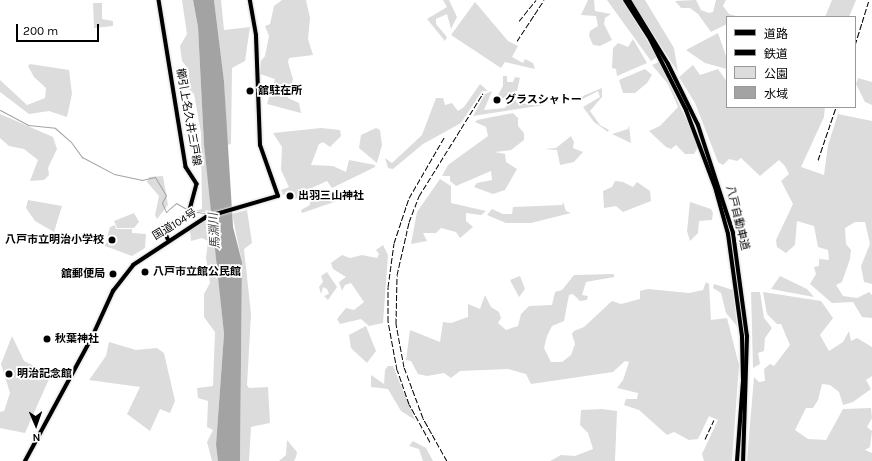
<!DOCTYPE html>
<meta charset="utf-8">
<style>
body{margin:0}
#map{position:relative;width:872px;height:461px;overflow:hidden;background:#fff;font-family:Karla,"Noto Sans JP",sans-serif}
div>[style]{position:absolute}
.green>*{inset:0;background:#dcdcdc}
.water>*{inset:0;background:#a3a3a3}
.stream>*{height:1px;margin:-0.5px;padding:0 0.5px;transform-origin:0.5px;border-radius:0.5px;background:#a3a3a3}
.roads{filter:drop-shadow(0 0 1px #dbdbdb) drop-shadow(0 0 1px #dbdbdb)}
.major>*{height:3.5px;margin:-1.75px;padding:0 1.75px;transform-origin:1.75px;border-radius:1.75px;background:#000}
.highway>*{height:4px;margin:-2px;padding:0 2px;transform-origin:2px;border-radius:2px;background:#000}
.rail>*{height:1px;margin-top:-0.5px;transform-origin:0;background:repeating-linear-gradient(90deg,#000 0 6px,transparent 0 8px)}
.dots>*{width:11px;height:11px;translate:-50% -50%;box-sizing:border-box;border:2px solid #fff;border-radius:50%}
span{translate:-50% -50%;white-space:nowrap;text-align:center;line-height:1.15;-webkit-text-stroke:3.5px #fff;paint-order:stroke}
.poi-label{font-size:11px;color:#000;font-weight:700}
.left{translate:0 -50%;text-align:left}
.right{translate:-100% -50%;text-align:right}
.street-label{font-size:11px;color:#000}
.water-label{font-size:12px;color:#444;font-style:italic}
.legend{position:absolute;left:726px;top:16px;width:130px;height:92px;box-sizing:border-box;background:#fff;border:1px solid #999;margin:0;padding:5px 7px;list-style:none;font-size:12px;color:#000}
.legend li{display:flex;align-items:center;gap:8px;height:20px}
.legend b{width:20px;border:1px solid #999}
.north{position:absolute;left:16px;top:405px;width:40px;height:40px;-webkit-text-stroke:3px #fff;paint-order:stroke;rotate:178deg;font-size:11px;font-weight:700;line-height:16px;text-align:center;color:#000}
.north::after{content:'';display:block;margin:auto;width:14px;height:18px;background:#000;clip-path:polygon(50% 0,100% 100%,50% 72%,0 100%)}
.scale{position:absolute;left:16px;top:24px;width:83px;height:18px;box-sizing:border-box;border:2px solid #000;border-top:0;padding-left:5px;font-size:12px;line-height:14px;white-space:nowrap;color:#000;-webkit-text-stroke:3px #fff;paint-order:stroke}
</style>
<div id="map">
<div class="green">
<i style="clip-path:polygon(182px 0,193px 0,198px 27px,204px 145px,212px 213px,194px 211px,202px 209px,201px 133px,194px 94px,188px 88px,189px 70px,182px 61px,180px 46px,187px 34px)"></i>
<i style="clip-path:polygon(214px 0,221px 0,224px 30px,250px 27px,245px 61px,232px 68px,231px 144px,227px 145px,224px 81px)"></i>
<i style="clip-path:polygon(282px 0,306px 0,310px 18px,308px 39px,313px 55px,289px 58px,288px 62px,293px 79px,288px 98px,299px 103px,301px 113px,267px 104px,275px 79px,260px 74px,261px 61px,265px 56px,269px 36px,265px 26px,270px 24px,274px 6px)"></i>
<i style="clip-path:polygon(443px 0,449px 0,457px 17px,451px 29px,447px 14px,436px 19px,436px 24px,447px 37px,445px 41px,427px 19px,447px 7px)"></i>
<i style="clip-path:polygon(588px 0,594px 0,595px 11px,611px 14px,605px 18px,604px 24px,612px 40px,600px 46px,593px 45px,589px 36px,590px 31px,598px 26px,596px 16px,581px 15px)"></i>
<i style="clip-path:polygon(607px 0,622px 0,657px 57px,651px 61px)"></i>
<i style="clip-path:polygon(631px 0,645px 0,674px 48px,678px 72px)"></i>
<i style="clip-path:polygon(696px 0,701px 10px,709px 13px,713px 12px,716px 0,726px 0,723px 6px,729px 14px,739px 17px,727px 17px,727px 24px,711px 32px,698px 14px,690px 8px,681px 8px,675px 1px)"></i>
<i style="clip-path:polygon(832px 0,856px 0,849px 17px,825px 17px)"></i>
<i style="clip-path:polygon(475px 2px,508px 41px,518px 46px,512px 57px,523px 63px,525px 59px,533px 63px,535px 69px,505px 62px,501px 68px,451px 35px)"></i>
<i style="clip-path:polygon(93px 3px,102px 3px,102px 19px,113px 21px,113px 26px,94px 28px)"></i>
<i style="clip-path:polygon(718px 33px,727px 59px,727px 69px,705px 63px,686px 50px)"></i>
<i style="clip-path:polygon(633px 39px,647px 63px,617px 76px,616px 69px,612px 68px,613px 48px,618px 43px,628px 47px)"></i>
<i style="clip-path:polygon(659px 62px,694px 136px,698px 147px,694px 154px,685px 154px,676px 145px,671px 149px,666px 147px,649px 131px,660px 126px,678px 107px,668px 84px,652px 65px)"></i>
<i style="clip-path:polygon(30px 64px,69px 70px,72px 94px,67px 117px,49px 111px,29px 114px,0 92px,0 80px,27px 105px,45px 98px,46px 88px,34px 77px,28px 66px)"></i>
<i style="clip-path:polygon(693px 65px,700px 75px,718px 69px,727px 82px,727px 107px,825px 107px,824px 117px,801px 167px,824px 175px,828px 145px,838px 114px,872px 121px,872px 284px,864px 282px,861px 266px,870px 244px,865px 222px,855px 222px,845px 228px,846px 244px,851px 250px,850px 259px,842px 282px,836px 285px,843px 296px,857px 298px,869px 292px,872px 295px,872px 318px,862px 317px,853px 302px,832px 303px,810px 284px,816px 274px,814px 267px,819px 266px,819px 259px,829px 260px,828px 250px,818px 247px,814px 226px,797px 221px,795px 245px,786px 253px,777px 247px,776px 240px,793px 204px,781px 181px,789px 174px,785px 166px,779px 160px,760px 176px,741px 158px,737px 161px,729px 159px,723px 165px,718px 162px,695px 103px,679px 77px)"></i>
<i style="clip-path:polygon(645px 69px,652px 75px,647px 83px,635px 93px,623px 93px,619px 80px)"></i>
<i style="clip-path:polygon(503px 76px,507px 76px,507px 82px,513px 82px,515px 77px,520px 78px,517px 91px,512px 92px,513px 99px,528px 105px,544px 105px,473px 116px,485px 94px,492px 91px,484px 110px,505px 108px,508px 103px,498px 95px,503px 86px)"></i>
<i style="clip-path:polygon(858px 78px,872px 82px,872px 105px,865px 102px,856px 84px)"></i>
<i style="clip-path:polygon(480px 84px,488px 91px,482px 91px,461px 123px,423px 144px,393px 169px,388px 168px,385px 158px,392px 163px,422px 135px,436px 98px,443px 98px,445px 105px,452px 103px,458px 111px,464px 107px)"></i>
<i style="clip-path:polygon(602px 88px,602px 97px,590px 111px,600px 125px,609px 130px,608px 132px,594px 122px,583px 107px,600px 97px,598px 91px,581px 100px,578px 98px)"></i>
<i style="clip-path:polygon(513px 113px,518px 118px,518px 126px,524px 133px,524px 140px,511px 150px,495px 152px,505px 154px,506px 162px,517px 169px,505px 190px,493px 194px,474px 187px,477px 183px,492px 180px,491px 171px,456px 186px,450px 181px,450px 176px,442px 176px,448px 165px,488px 136px,486px 127px,475px 122px,477px 120px)"></i>
<i style="clip-path:polygon(0 114px,53px 137px,57px 149px,48px 168px,49px 175px,44px 180px,30px 181px,38px 160px,24px 149px,9px 146px,0 138px)"></i>
<i style="clip-path:polygon(629px 125px,631px 143px,612px 134px,628px 129px)"></i>
<i style="clip-path:polygon(321px 128px,340px 130px,341px 136px,330px 147px,323px 142px,319px 144px,311px 165px,333px 166px,346px 172px,349px 160px,375px 165px,375px 167px,332px 188px,327px 181px,307px 190px,297px 198px,294px 199px,292px 193px,283px 195px,281px 190px,289px 187px,281px 170px,282px 147px,273px 133px)"></i>
<i style="clip-path:polygon(376px 128px,380px 130px,382px 145px,377px 163px,359px 148px,361px 135px)"></i>
<i style="clip-path:polygon(571px 136px,574px 142px,573px 148px,583px 152px,574px 162px,560px 165px,557px 150px,544px 149px,556px 148px)"></i>
<i style="clip-path:polygon(163px 176px,168px 205px,157px 219px,155px 215px,159px 196px,147px 182px,149px 177px)"></i>
<i style="clip-path:polygon(440px 179px,451px 186px,451px 203px,486px 211px,481px 215px,466px 213px,466px 221px,473px 227px,460px 238px,456px 232px,441px 228px,436px 233px,423px 233px,427px 241px,411px 244px,417px 212px)"></i>
<i style="clip-path:polygon(615px 181px,623px 182px,633px 187px,637px 182px,650px 191px,651px 201px,623px 212px,616px 206px,604px 208px,603px 191px,612px 187px)"></i>
<i style="clip-path:polygon(323px 190px,331px 190px,333px 195px,343px 199px,302px 213px,301px 210px,310px 205px,309px 193px)"></i>
<i style="clip-path:polygon(28px 200px,62px 206px,54px 232px,35px 221px,26px 208px)"></i>
<i style="clip-path:polygon(563px 202px,566px 211px,571px 213px,531px 223px,506px 223px,487px 215px,492px 209px,503px 214px,512px 214px,513px 207px,562px 205px)"></i>
<i style="clip-path:polygon(690px 202px,711px 209px,713px 213px,712px 220px,699px 221px,698px 233px,690px 241px,687px 231px)"></i>
<i style="clip-path:polygon(247px 210px,252px 243px,244px 249px,251px 314px,247px 385px,249px 388px,268px 387px,270px 423px,251px 427px,249px 461px,240px 461px,242px 262px,232px 214px)"></i>
<i style="clip-path:polygon(134px 213px,139px 222px,134px 228px,117px 228px,114px 221px)"></i>
<i style="clip-path:polygon(212px 216px,224px 334px,216px 445px,218px 461px,212px 461px,207px 442px,213px 430px,207px 427px,208px 401px,198px 398px,197px 388px,213px 386px,215px 332px,204px 317px,204px 294px,210px 283px,206px 258px,208px 241px,202px 238px,191px 241px,190px 230px,204px 217px)"></i>
<i style="clip-path:polygon(115px 225px,116px 229px,132px 229px,132px 233px,146px 234px,145px 248px,132px 256px,105px 246px,110px 227px)"></i>
<i style="clip-path:polygon(383px 245px,388px 255px,383px 323px,369px 326px,361px 319px,340px 324px,337px 319px,346px 308px,354px 310px,364px 302px,351px 283px,345px 285px,342px 291px,339px 282px,346px 277px,333px 269px,331px 263px,342px 255px,350px 258px,362px 255px,377px 258px,379px 254px,376px 250px)"></i>
<i style="clip-path:polygon(327px 272px,337px 287px,328px 300px,324px 296px,329px 294px,327px 289px,323px 287px,321px 294px,319px 287px,323px 282px,321px 276px)"></i>
<i style="clip-path:polygon(614px 274px,614px 277px,586px 282px,582px 295px,588px 296px,587px 300px,580px 301px,573px 294px,569px 295px,564px 321px,552px 326px,547px 336px,544px 348px,551px 362px,562px 362px,571px 355px,575px 344px,572px 334px,574px 331px,584px 327px,612px 301px,621px 304px,640px 299px,640px 291px,648px 289px,689px 293px,703px 290px,706px 282px,709px 284px,711px 320px,727px 318px,739px 365px,732px 461px,704px 461px,702px 454px,718px 420px,709px 416px,698px 439px,689px 440px,674px 432px,667px 435px,639px 410px,624px 405px,626px 399px,637px 399px,638px 393px,617px 388px,623px 380px,629px 362px,625px 361px,613px 372px,531px 384px,526px 374px,508px 369px,460px 371px,451px 378px,444px 373px,427px 376px,418px 374px,411px 361px,406px 360px,410px 330px,440px 342px,443px 322px,451px 323px,468px 317px,468px 304px,480px 309px,485px 295px,491px 307px,499px 312px,501px 318px,498px 323px,506px 330px,518px 326px,521px 314px,529px 306px,552px 305px,555px 292px,562px 290px,574px 275px)"></i>
<i style="clip-path:polygon(520px 276px,525px 289px,519px 297px,510px 280px)"></i>
<i style="clip-path:polygon(780px 276px,807px 289px,814px 297px,771px 289px)"></i>
<i style="clip-path:polygon(714px 284px,733px 290px,737px 326px,726px 313px,721px 293px,713px 288px)"></i>
<i style="clip-path:polygon(751px 292px,760px 292px,764px 318px,772px 328px,765px 338px,764px 351px,758px 353px,760px 364px,753px 368px)"></i>
<i style="clip-path:polygon(763px 292px,821px 301px,833px 318px,820px 335px,829px 351px,843px 342px,849px 331px,851px 341px,857px 338px,872px 347px,872px 376px,866px 380px,871px 389px,853px 402px,843px 405px,839px 392px,830px 385px,822px 384px,818px 400px,813px 408px,806px 408px,795px 430px,808px 439px,826px 440px,843px 409px,871px 408px,872px 418px,867px 427px,872px 431px,870px 447px,865px 450px,872px 453px,872px 461px,747px 461px,754px 377px,759px 382px,765px 381px,764px 369px,770px 364px,774px 366px,790px 345px,781px 324px,777px 324px,767px 314px)"></i>
<i style="clip-path:polygon(366px 326px,376px 351px,367px 363px,351px 348px,349px 335px)"></i>
<i style="clip-path:polygon(12px 336px,24px 361px,44px 371px,49px 379px,25px 433px,0 428px,0 412px,4px 411px,10px 393px,1px 364px)"></i>
<i style="clip-path:polygon(109px 342px,136px 350px,157px 348px,164px 353px,175px 401px,170px 413px,160px 409px,150px 431px,127px 414px,140px 387px,89px 380px,106px 356px)"></i>
<i style="clip-path:polygon(388px 366px,393px 366px,415px 420px,401px 411px,388px 389px,371px 387px,371px 375px,384px 384px,385px 370px)"></i>
<i style="clip-path:polygon(602px 409px,617px 411px,615px 461px,550px 461px,561px 455px,575px 456px,593px 449px,588px 433px,580px 425px,581px 410px)"></i>
<i style="clip-path:polygon(287px 440px,297px 452px,296px 457px,294px 461px,279px 461px,286px 455px)"></i>
<i style="clip-path:polygon(413px 441px,426px 448px,433px 461px,423px 461px,419px 449px,409px 446px)"></i>
</div>
<div class="water">
<i style="clip-path:polygon(193px 0,214px 0,224px 81px,233px 227px,242px 262px,240px 461px,218px 461px,216px 445px,224px 334px,204px 145px,198px 27px)"></i>
</div>
<div class="stream">
<i style="left:0;top:110px;width:32px;rotate:28deg"></i>
<i style="left:28px;top:125px;width:27px;rotate:6deg"></i>
<i style="left:55px;top:128px;width:21px;rotate:41deg"></i>
<i style="left:71px;top:142px;width:19px;rotate:54deg"></i>
<i style="left:82px;top:157px;width:36px;rotate:28deg"></i>
<i style="left:114px;top:174px;width:29px;rotate:12deg"></i>
<i style="left:142px;top:180px;width:13px;rotate:-13deg"></i>
<i style="left:155px;top:177px;width:21px;rotate:59deg"></i>
<i style="left:166px;top:195px;width:9px;rotate:117deg"></i>
<i style="left:162px;top:203px;width:10px;rotate:66deg"></i>
<i style="left:166px;top:212px;width:13px;rotate:-42deg"></i>
<i style="left:176px;top:203px;width:14px;rotate:30deg"></i>
<i style="left:191px;top:211px;width:20px;rotate:9deg"></i>
</div>
<div class="roads">
<div class="major">
<i style="left:159px;top:0;width:169px;rotate:80.8deg"></i>
<i style="left:186px;top:167px;width:20px;rotate:57deg"></i>
<i style="left:197px;top:184px;width:30px;rotate:105deg"></i>
<i style="left:189px;top:213px;width:10px;rotate:135deg"></i>
<i style="left:182px;top:220px;width:20px;rotate:160deg"></i>
<i style="left:163px;top:227px;width:13px;rotate:67deg"></i>
</div>
<div class="highway">
<i style="left:625px;top:0;width:46px;rotate:57.3deg"></i>
<i style="left:650px;top:39px;width:80px;rotate:63.1deg"></i>
<i style="left:686px;top:110px;width:82px;rotate:69.4deg"></i>
<i style="left:715px;top:187px;width:49px;rotate:74.5deg"></i>
<i style="left:728px;top:234px;width:103px;rotate:82.2deg"></i>
<i style="left:742px;top:336px;width:45px;rotate:88.7deg"></i>
<i style="left:743px;top:381px;width:80px;rotate:94.3deg"></i>
<i style="left:629px;top:0;width:75px;rotate:58.6deg"></i>
<i style="left:668px;top:64px;width:68px;rotate:63.8deg"></i>
<i style="left:698px;top:125px;width:114px;rotate:72deg"></i>
<i style="left:733px;top:233px;width:104px;rotate:82.3deg"></i>
<i style="left:747px;top:336px;width:125px;rotate:91.8deg"></i>
<i style="left:25px;top:461px;width:141px;rotate:-61.6deg"></i>
<i style="left:92px;top:337px;width:51px;rotate:-65.5deg"></i>
<i style="left:113px;top:291px;width:33px;rotate:-52deg"></i>
<i style="left:133px;top:265px;width:87px;rotate:-33.3deg"></i>
<i style="left:206px;top:217px;width:75px;rotate:-16.3deg"></i>
<i style="left:278px;top:196px;width:54px;rotate:-109.4deg"></i>
<i style="left:260px;top:145px;width:110px;rotate:-92.1deg"></i>
<i style="left:256px;top:35px;width:36px;rotate:-100deg"></i>
</div>
</div>
<div class="rail">
<i style="left:519px;top:21px;width:27px;rotate:-51deg"></i>
<i style="left:517px;top:41px;width:49px;rotate:-56.6deg"></i>
<i style="left:855px;top:45px;width:47px;rotate:-72.7deg"></i>
<i style="left:818px;top:160px;width:56px;rotate:-71.2deg"></i>
<i style="left:705px;top:439px;width:21px;rotate:-65deg"></i>
<i style="left:430px;top:442px;width:43px;rotate:-118.9deg"></i>
<i style="left:409px;top:404px;width:36px;rotate:-109deg"></i>
<i style="left:397px;top:370px;width:50px;rotate:-100.4deg"></i>
<i style="left:388px;top:321px;width:34px;rotate:-90deg"></i>
<i style="left:388px;top:287px;width:44px;rotate:-82.2deg"></i>
<i style="left:394px;top:243px;width:47px;rotate:-71.6deg"></i>
<i style="left:409px;top:198px;width:72px;rotate:-59.9deg"></i>
<i style="left:447px;top:461px;width:49px;rotate:-119.2deg"></i>
<i style="left:423px;top:418px;width:54px;rotate:-110.4deg"></i>
<i style="left:404px;top:367px;width:44px;rotate:-100.5deg"></i>
<i style="left:396px;top:324px;width:49px;rotate:-88.8deg"></i>
<i style="left:397px;top:275px;width:54px;rotate:-77.2deg"></i>
<i style="left:409px;top:222px;width:28px;rotate:-69deg"></i>
<i style="left:419px;top:196px;width:121px;rotate:-58.1deg"></i>
</div>
<div class="dots">
<i style="left:250px;top:91px;background:#000"></i>
<i style="left:497px;top:100px;background:#000"></i>
<i style="left:290px;top:196px;background:#000"></i>
<i style="left:112px;top:240px;background:#000"></i>
<i style="left:145px;top:272px;background:#000"></i>
<i style="left:113px;top:274px;background:#000"></i>
<i style="left:47px;top:339px;background:#000"></i>
<i style="left:9px;top:374px;background:#000"></i>
</div>
<div class="poi-label">
<span class="left" style="left:258px;top:91px">舘駐在所</span>
<span class="left" style="left:505px;top:100px">グラスシャトー</span>
<span class="left" style="left:298px;top:196px">出羽三山神社</span>
<span class="right" style="left:104px;top:240px">八戸市立明治小学校</span>
<span class="left" style="left:153px;top:272px">八戸市立館公民館</span>
<span class="right" style="left:105px;top:274px">舘郵便局</span>
<span class="left" style="left:55px;top:339px">秋葉神社</span>
<span class="left" style="left:17px;top:374px">明治記念館</span>
</div>
<div class="street-label">
<span style="left:188px;top:117px;rotate:80deg">櫛引上名久井三戸線</span>
<span style="left:737px;top:218px;rotate:76deg">八戸自動車道</span>
<span style="left:175px;top:225px;rotate:-31deg">国道104号</span>
</div>
<div class="water-label">
<span style="left:215px;top:231px;rotate:-94deg">馬淵川</span>
</div>
<ul class="legend">
<li><b style="height:5px;background:#000"></b>道路</li>
<li><b style="height:5px;background:#000"></b>鉄道</li>
<li><b style="height:11px;background:#dcdcdc"></b>公園</li>
<li><b style="height:11px;background:#a3a3a3"></b>水域</li>
</ul>
<div class="north">N</div>
<div class="scale">200 m</div>
</div>
